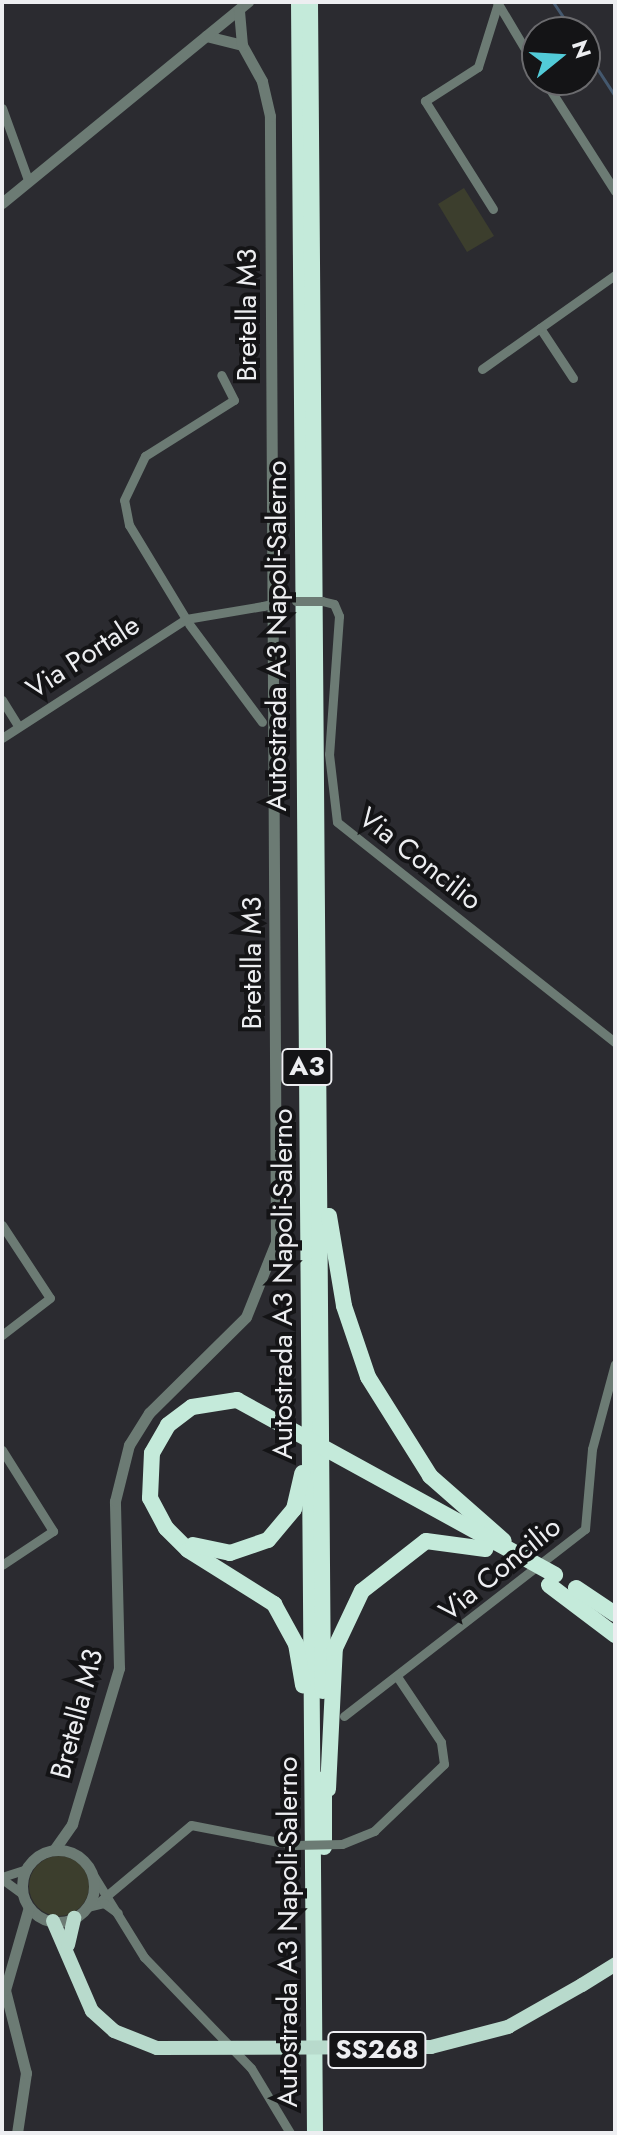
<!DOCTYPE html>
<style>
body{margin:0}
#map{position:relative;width:617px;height:2135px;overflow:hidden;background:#2b2b30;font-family:Jost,sans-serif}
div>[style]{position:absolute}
.green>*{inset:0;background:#3c3e2d}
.round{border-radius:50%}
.stream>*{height:3px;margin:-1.5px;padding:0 1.5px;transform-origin:1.5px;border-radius:1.5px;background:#44586e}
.minor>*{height:9px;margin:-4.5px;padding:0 4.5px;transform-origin:4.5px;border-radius:4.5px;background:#6c7b74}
.tertiary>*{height:11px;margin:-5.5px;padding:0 5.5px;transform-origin:5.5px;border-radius:5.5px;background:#6c7b74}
.tertiary>.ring{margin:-5.5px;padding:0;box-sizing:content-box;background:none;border:11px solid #6c7b74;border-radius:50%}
.trunk>*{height:14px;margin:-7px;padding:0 7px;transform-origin:7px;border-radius:7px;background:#b8dacc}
.motorway>*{height:16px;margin:-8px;padding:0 8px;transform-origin:8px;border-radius:8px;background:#c4eada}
.minor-bridge>*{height:9px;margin:-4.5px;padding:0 4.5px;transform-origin:4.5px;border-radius:4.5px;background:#6c7b74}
.trunk-bridge>*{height:14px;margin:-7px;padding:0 7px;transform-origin:7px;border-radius:7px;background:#b8dacc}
.motorway-bridge>*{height:16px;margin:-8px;padding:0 8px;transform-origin:8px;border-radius:8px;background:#c4eada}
span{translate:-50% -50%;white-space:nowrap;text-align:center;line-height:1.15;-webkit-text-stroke:8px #141416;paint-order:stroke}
.shield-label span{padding:2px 6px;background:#141416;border:2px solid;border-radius:6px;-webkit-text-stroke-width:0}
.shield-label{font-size:26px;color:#edeef1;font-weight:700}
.street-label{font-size:28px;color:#edeef1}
.frame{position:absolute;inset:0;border:4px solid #edeef1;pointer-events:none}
.north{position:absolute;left:521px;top:16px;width:80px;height:80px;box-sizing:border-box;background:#141416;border:2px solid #6b6b6e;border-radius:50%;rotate:72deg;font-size:22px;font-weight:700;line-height:32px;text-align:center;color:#edeef1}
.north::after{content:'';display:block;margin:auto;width:28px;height:36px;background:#52cbd8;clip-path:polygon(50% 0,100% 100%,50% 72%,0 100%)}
</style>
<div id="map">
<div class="green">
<i style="clip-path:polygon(464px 188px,494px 236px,467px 252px,438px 204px)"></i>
<i class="round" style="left:29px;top:1856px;width:60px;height:60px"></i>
</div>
<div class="stream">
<i style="left:553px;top:2px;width:36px;rotate:56deg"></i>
<i style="left:585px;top:50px;width:55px;rotate:56.9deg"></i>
</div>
<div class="minor">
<i style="left:497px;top:2px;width:78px;rotate:59.2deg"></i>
<i style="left:544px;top:80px;width:132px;rotate:57.4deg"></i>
<i style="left:2px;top:108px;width:77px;rotate:70.1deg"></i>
<i style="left:493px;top:209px;width:128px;rotate:-122.2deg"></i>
<i style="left:425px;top:101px;width:63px;rotate:-32.7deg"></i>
<i style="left:478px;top:67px;width:67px;rotate:-72.6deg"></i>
<i style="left:540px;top:328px;width:60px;rotate:56.6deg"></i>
<i style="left:482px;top:369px;width:163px;rotate:-35.3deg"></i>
<i style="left:322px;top:601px;width:12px;rotate:14deg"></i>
<i style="left:334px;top:604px;width:13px;rotate:67deg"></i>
<i style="left:339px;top:616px;width:138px;rotate:94.1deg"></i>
<i style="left:329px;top:754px;width:68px;rotate:83.3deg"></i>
<i style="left:337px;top:822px;width:355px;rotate:38.4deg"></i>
<i style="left:186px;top:619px;width:110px;rotate:-121.2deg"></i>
<i style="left:129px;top:525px;width:25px;rotate:-101deg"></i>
<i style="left:124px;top:500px;width:49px;rotate:-64.5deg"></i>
<i style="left:145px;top:456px;width:105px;rotate:-32.2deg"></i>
<i style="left:234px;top:400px;width:28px;rotate:-117deg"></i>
<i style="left:189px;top:624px;width:122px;rotate:53.3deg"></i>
<i style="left:2px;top:700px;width:31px;rotate:58deg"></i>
<i style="left:2px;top:738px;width:219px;rotate:-32.9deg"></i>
<i style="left:186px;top:619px;width:78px;rotate:-9.6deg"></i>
<i style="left:2px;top:1225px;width:87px;rotate:56.7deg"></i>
<i style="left:50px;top:1298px;width:61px;rotate:142.4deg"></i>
<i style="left:2px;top:1450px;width:96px;rotate:57.8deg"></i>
<i style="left:53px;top:1531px;width:61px;rotate:146.3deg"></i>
<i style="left:344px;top:1716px;width:305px;rotate:-37.8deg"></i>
<i style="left:585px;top:1529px;width:80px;rotate:-85deg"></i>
<i style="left:592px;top:1449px;width:88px;rotate:-74.9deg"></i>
<i style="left:342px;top:1844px;width:35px;rotate:-22deg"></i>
<i style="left:374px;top:1831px;width:97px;rotate:-43.7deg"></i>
<i style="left:444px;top:1764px;width:22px;rotate:-98deg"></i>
<i style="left:441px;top:1742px;width:77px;rotate:-123.9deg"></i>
<i style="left:89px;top:1868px;width:105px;rotate:58.3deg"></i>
<i style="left:144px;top:1957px;width:154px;rotate:46.1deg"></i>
<i style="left:251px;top:2068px;width:76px;rotate:59deg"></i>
<i style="left:2px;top:1877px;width:26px;rotate:-18deg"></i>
<i style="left:2px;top:1879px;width:26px;rotate:36deg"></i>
<i style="left:98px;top:1903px;width:121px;rotate:-40deg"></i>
<i style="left:191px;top:1825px;width:105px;rotate:11deg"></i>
<i style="left:87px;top:1907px;width:17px;rotate:-13deg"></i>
<i style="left:104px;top:1903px;width:17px;rotate:36deg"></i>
</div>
<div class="tertiary">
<i style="left:206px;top:36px;width:37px;rotate:14deg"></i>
<i style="left:2px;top:203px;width:318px;rotate:-39.3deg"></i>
<i style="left:54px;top:1850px;width:32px;rotate:-55deg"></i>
<i style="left:72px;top:1824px;width:163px;rotate:-73.2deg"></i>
<i style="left:119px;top:1668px;width:167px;rotate:-91.4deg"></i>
<i style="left:115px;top:1501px;width:58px;rotate:-76deg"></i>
<i style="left:129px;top:1445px;width:38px;rotate:-58deg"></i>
<i style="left:149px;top:1413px;width:136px;rotate:-44.7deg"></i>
<i style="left:246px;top:1317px;width:81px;rotate:-68.2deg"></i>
<i style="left:276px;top:1242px;width:1126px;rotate:-90.31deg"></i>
<i style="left:270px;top:116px;width:36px;rotate:-103deg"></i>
<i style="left:262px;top:81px;width:41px;rotate:-119.1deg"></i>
<i style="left:242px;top:45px;width:35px;rotate:-95deg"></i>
<i class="ring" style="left:22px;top:1850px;width:61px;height:61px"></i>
<i style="left:17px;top:2133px;width:61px;rotate:-81.5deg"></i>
<i style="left:26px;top:2073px;width:86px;rotate:-104.2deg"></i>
<i style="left:5px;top:1990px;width:86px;rotate:-73.9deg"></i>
</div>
<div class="trunk">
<i style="left:53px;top:1921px;width:98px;rotate:66.6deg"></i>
<i style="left:92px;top:2011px;width:30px;rotate:42deg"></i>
<i style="left:114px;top:2031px;width:46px;rotate:21.6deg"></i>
<i style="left:68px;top:1945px;width:28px;rotate:-77deg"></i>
<i style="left:582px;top:1985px;width:39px;rotate:-32deg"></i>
</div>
<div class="motorway">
<i style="left:299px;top:2px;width:2131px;rotate:89.57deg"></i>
<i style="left:310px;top:2px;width:1689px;rotate:89.56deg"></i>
<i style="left:329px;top:1216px;width:91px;rotate:80.5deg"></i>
<i style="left:344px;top:1306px;width:75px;rotate:71.3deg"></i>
<i style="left:150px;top:1498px;width:34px;rotate:62deg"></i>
<i style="left:166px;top:1528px;width:31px;rotate:45deg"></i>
<i style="left:188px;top:1550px;width:102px;rotate:32.1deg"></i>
<i style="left:274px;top:1604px;width:46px;rotate:61.2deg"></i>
<i style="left:296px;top:1644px;width:42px;rotate:80.3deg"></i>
<i style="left:193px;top:1545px;width:38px;rotate:12deg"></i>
<i style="left:230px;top:1553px;width:40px;rotate:-18.9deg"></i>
<i style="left:268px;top:1540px;width:40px;rotate:-50deg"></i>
<i style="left:294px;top:1509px;width:37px;rotate:-77deg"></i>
<i style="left:549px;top:1585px;width:83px;rotate:37.1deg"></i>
<i style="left:576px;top:1588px;width:47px;rotate:33.7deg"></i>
<i style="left:324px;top:1779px;width:68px;rotate:90deg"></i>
<i style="left:328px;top:1789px;width:141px;rotate:-87.2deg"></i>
<i style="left:335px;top:1648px;width:63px;rotate:-64.7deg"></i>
</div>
<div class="minor-bridge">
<i style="left:296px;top:601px;width:26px"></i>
<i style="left:263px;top:606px;width:22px;rotate:-13deg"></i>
<i style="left:294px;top:1845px;width:48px;rotate:-1.2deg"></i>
</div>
<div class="trunk-bridge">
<i style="left:157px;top:2048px;width:274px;rotate:-0.2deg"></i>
<i style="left:431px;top:2047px;width:80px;rotate:-14.6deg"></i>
<i style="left:508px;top:2027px;width:85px;rotate:-29.6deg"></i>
</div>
<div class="motorway-bridge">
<i style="left:368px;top:1377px;width:117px;rotate:57.9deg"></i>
<i style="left:430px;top:1476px;width:98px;rotate:41.3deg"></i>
<i style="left:150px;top:1498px;width:45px;rotate:-87.5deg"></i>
<i style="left:152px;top:1453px;width:32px;rotate:-60deg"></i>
<i style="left:168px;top:1425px;width:30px;rotate:-37deg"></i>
<i style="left:192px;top:1407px;width:46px;rotate:-8.8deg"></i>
<i style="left:237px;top:1400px;width:363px;rotate:28.8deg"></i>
<i style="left:362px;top:1591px;width:81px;rotate:-38deg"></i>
<i style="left:426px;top:1541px;width:60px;rotate:7.7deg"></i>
</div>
<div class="shield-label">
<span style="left:307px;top:1067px">A3</span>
<span style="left:377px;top:2050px">SS268</span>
</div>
<div class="street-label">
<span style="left:247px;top:315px;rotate:-90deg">Bretella M3</span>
<span style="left:277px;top:636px;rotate:-90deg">Autostrada A3 Napoli-Salerno</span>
<span style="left:83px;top:657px;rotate:-33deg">Via Portale</span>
<span style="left:420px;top:859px;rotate:38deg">Via Concilio</span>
<span style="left:252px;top:963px;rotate:-90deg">Bretella M3</span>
<span style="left:283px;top:1284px;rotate:-90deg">Autostrada A3 Napoli-Salerno</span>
<span style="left:500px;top:1569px;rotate:-39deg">Via Concilio</span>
<span style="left:77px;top:1714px;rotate:-75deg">Bretella M3</span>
<span style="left:288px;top:1932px;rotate:-90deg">Autostrada A3 Napoli-Salerno</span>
</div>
<div class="frame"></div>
<div class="north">N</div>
</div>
